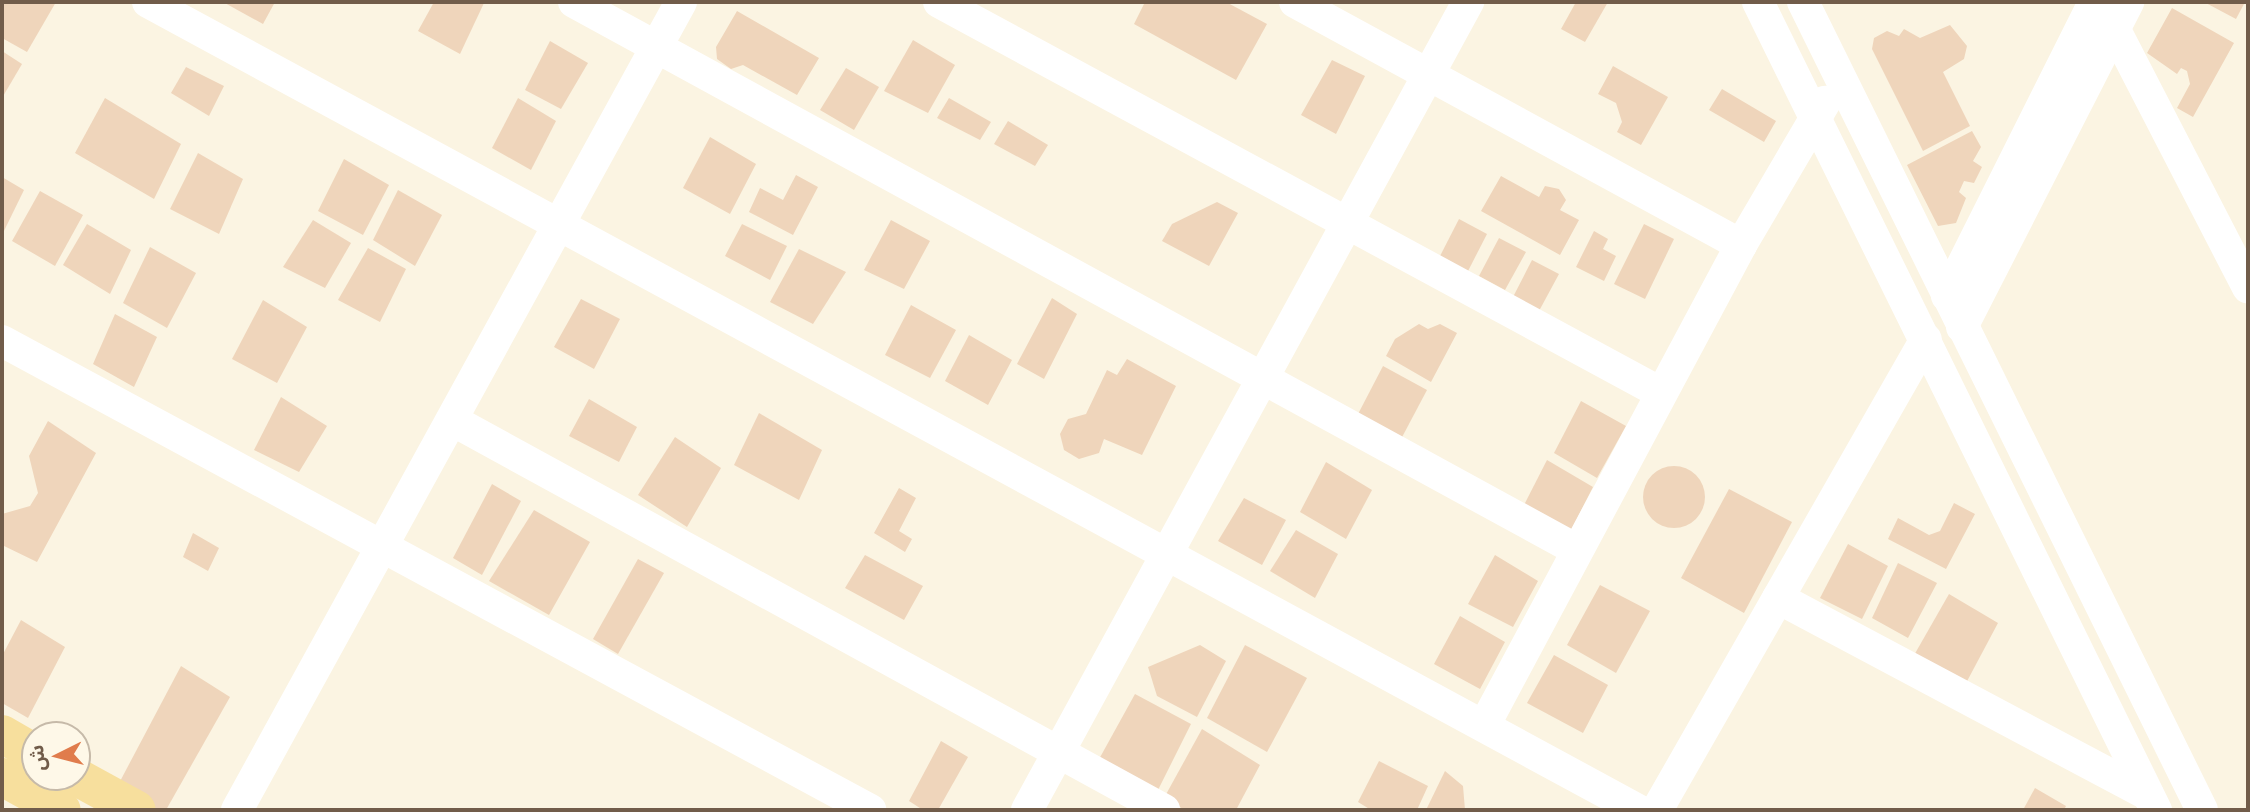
<!DOCTYPE html>
<meta charset="utf-8">
<style>
body{margin:0}
#map{position:relative;width:2250px;height:812px;overflow:hidden;background:#fbf4e2;font-family:Commissioner,"Noto Sans Arabic",sans-serif}
div>[style]{position:absolute}
.building>*{inset:0;background:#efd5bb}
.round{border-radius:50%}
.minor>*{height:32px;margin:-16px;padding:0 16px;transform-origin:16px;border-radius:16px;background:#fff}
.major>*{height:38px;margin:-19px;padding:0 19px;transform-origin:19px;border-radius:19px;background:#f7df9d}
span{translate:-50% -50%;white-space:nowrap;text-align:center;line-height:1.15;-webkit-text-stroke:7px #fef8e8;paint-order:stroke}
.frame{position:absolute;inset:0;border:4px solid #715c4a;pointer-events:none}
.north{position:absolute;left:21px;top:721px;width:70px;height:70px;box-sizing:border-box;background:#fef8e8;border:2px solid #c6baa9;border-radius:50%;rotate:264deg;font-size:19px;font-weight:700;line-height:28px;text-align:center;color:#715c4a}
.north::after{content:'';display:block;margin:auto;width:24px;height:32px;background:#e07c4c;clip-path:polygon(50% 0,100% 100%,50% 72%,0 100%)}
</style>
<div id="map">
<div class="building">
<i style="clip-path:polygon(2px 2px,56px 2px,27px 52px,2px 38px)"></i>
<i style="clip-path:polygon(223px 2px,275px 2px,263px 24px)"></i>
<i style="clip-path:polygon(434px 2px,484px 3px,460px 54px,418px 31px)"></i>
<i style="clip-path:polygon(1145px 2px,1226px 2px,1267px 24px,1236px 80px,1134px 24px)"></i>
<i style="clip-path:polygon(1576px 2px,1608px 2px,1585px 42px,1561px 29px)"></i>
<i style="clip-path:polygon(2204px 2px,2245px 2px,2236px 19px)"></i>
<i style="clip-path:polygon(2172px 8px,2234px 43px,2193px 117px,2177px 108px,2190px 84px,2187px 71px,2181px 68px,2177px 74px,2147px 53px)"></i>
<i style="clip-path:polygon(737px 11px,819px 58px,797px 95px,743px 65px,731px 69px,717px 59px,716px 47px)"></i>
<i style="clip-path:polygon(1950px 25px,1967px 46px,1964px 59px,1943px 72px,1970px 126px,1923px 151px,1872px 49px,1874px 38px,1887px 31px,1899px 36px,1904px 29px,1920px 38px)"></i>
<i style="clip-path:polygon(913px 40px,955px 65px,928px 113px,884px 91px)"></i>
<i style="clip-path:polygon(550px 41px,588px 63px,561px 109px,525px 90px)"></i>
<i style="clip-path:polygon(2px 51px,22px 64px,2px 98px)"></i>
<i style="clip-path:polygon(1332px 60px,1365px 76px,1336px 134px,1301px 115px)"></i>
<i style="clip-path:polygon(1613px 66px,1668px 97px,1641px 145px,1617px 132px,1622px 122px,1616px 103px,1598px 94px)"></i>
<i style="clip-path:polygon(186px 67px,224px 86px,209px 116px,171px 93px)"></i>
<i style="clip-path:polygon(846px 68px,879px 87px,854px 130px,820px 110px)"></i>
<i style="clip-path:polygon(1722px 89px,1776px 121px,1764px 142px,1709px 110px)"></i>
<i style="clip-path:polygon(105px 98px,181px 144px,154px 199px,75px 153px)"></i>
<i style="clip-path:polygon(518px 98px,556px 121px,531px 170px,492px 148px)"></i>
<i style="clip-path:polygon(949px 98px,991px 122px,980px 140px,937px 118px)"></i>
<i style="clip-path:polygon(1008px 121px,1048px 145px,1035px 166px,994px 144px)"></i>
<i style="clip-path:polygon(1972px 131px,1981px 147px,1973px 161px,1982px 167px,1974px 183px,1964px 181px,1959px 192px,1966px 198px,1956px 223px,1938px 226px,1907px 165px)"></i>
<i style="clip-path:polygon(710px 137px,756px 164px,730px 214px,683px 188px)"></i>
<i style="clip-path:polygon(198px 153px,243px 179px,219px 234px,170px 209px)"></i>
<i style="clip-path:polygon(344px 159px,389px 185px,363px 235px,318px 211px)"></i>
<i style="clip-path:polygon(796px 175px,818px 187px,793px 235px,749px 212px,760px 188px,783px 200px)"></i>
<i style="clip-path:polygon(1501px 176px,1539px 197px,1545px 186px,1559px 189px,1566px 200px,1560px 210px,1579px 220px,1560px 255px,1481px 211px)"></i>
<i style="clip-path:polygon(2px 177px,24px 190px,2px 235px)"></i>
<i style="clip-path:polygon(398px 190px,442px 215px,415px 266px,373px 240px)"></i>
<i style="clip-path:polygon(40px 191px,83px 215px,55px 266px,12px 241px)"></i>
<i style="clip-path:polygon(1217px 202px,1238px 213px,1209px 266px,1162px 241px,1172px 224px)"></i>
<i style="clip-path:polygon(1459px 219px,1487px 234px,1467px 273px,1439px 258px)"></i>
<i style="clip-path:polygon(313px 220px,351px 243px,325px 288px,283px 267px)"></i>
<i style="clip-path:polygon(891px 220px,930px 241px,904px 289px,864px 270px)"></i>
<i style="clip-path:polygon(87px 224px,131px 250px,110px 294px,63px 265px)"></i>
<i style="clip-path:polygon(742px 224px,787px 246px,770px 280px,725px 256px)"></i>
<i style="clip-path:polygon(1644px 224px,1674px 239px,1645px 299px,1614px 284px)"></i>
<i style="clip-path:polygon(1594px 231px,1608px 239px,1603px 249px,1616px 256px,1604px 281px,1576px 267px)"></i>
<i style="clip-path:polygon(1499px 238px,1526px 252px,1505px 290px,1479px 276px)"></i>
<i style="clip-path:polygon(150px 247px,196px 273px,167px 328px,123px 303px)"></i>
<i style="clip-path:polygon(368px 248px,406px 269px,380px 322px,338px 300px)"></i>
<i style="clip-path:polygon(799px 249px,846px 272px,813px 324px,770px 302px)"></i>
<i style="clip-path:polygon(1532px 260px,1559px 274px,1539px 311px,1513px 297px)"></i>
<i style="clip-path:polygon(1052px 298px,1077px 314px,1044px 379px,1017px 364px)"></i>
<i style="clip-path:polygon(581px 299px,620px 319px,594px 369px,554px 347px)"></i>
<i style="clip-path:polygon(263px 300px,307px 327px,277px 383px,232px 359px)"></i>
<i style="clip-path:polygon(911px 305px,956px 330px,930px 378px,885px 355px)"></i>
<i style="clip-path:polygon(115px 314px,157px 337px,134px 387px,93px 364px)"></i>
<i style="clip-path:polygon(1419px 324px,1428px 329px,1440px 324px,1457px 333px,1431px 382px,1386px 356px,1395px 339px)"></i>
<i style="clip-path:polygon(969px 335px,1012px 360px,988px 405px,945px 381px)"></i>
<i style="clip-path:polygon(1127px 359px,1176px 386px,1142px 455px,1104px 439px,1099px 453px,1079px 459px,1064px 450px,1060px 434px,1068px 419px,1086px 414px,1107px 370px,1117px 375px)"></i>
<i style="clip-path:polygon(1383px 366px,1427px 390px,1400px 441px,1357px 416px)"></i>
<i style="clip-path:polygon(281px 397px,327px 426px,299px 472px,254px 450px)"></i>
<i style="clip-path:polygon(589px 399px,637px 427px,619px 462px,569px 436px)"></i>
<i style="clip-path:polygon(1581px 401px,1626px 426px,1597px 478px,1554px 453px)"></i>
<i style="clip-path:polygon(759px 413px,822px 450px,799px 500px,734px 465px)"></i>
<i style="clip-path:polygon(48px 421px,96px 453px,37px 562px,2px 545px,2px 514px,30px 506px,38px 493px,29px 456px)"></i>
<i style="clip-path:polygon(675px 437px,721px 468px,687px 527px,638px 495px)"></i>
<i style="clip-path:polygon(1547px 460px,1593px 487px,1568px 536px,1522px 509px)"></i>
<i style="clip-path:polygon(1326px 462px,1372px 490px,1346px 539px,1300px 512px)"></i>
<i class="round" style="left:1643px;top:466px;width:62px;height:62px"></i>
<i style="clip-path:polygon(492px 484px,521px 501px,482px 575px,453px 558px)"></i>
<i style="clip-path:polygon(899px 488px,916px 498px,899px 531px,912px 539px,905px 552px,874px 533px)"></i>
<i style="clip-path:polygon(1729px 489px,1792px 522px,1744px 613px,1681px 578px)"></i>
<i style="clip-path:polygon(1244px 498px,1286px 520px,1262px 565px,1218px 541px)"></i>
<i style="clip-path:polygon(1954px 503px,1975px 514px,1946px 569px,1888px 539px,1898px 518px,1929px 535px,1940px 531px)"></i>
<i style="clip-path:polygon(534px 510px,590px 542px,549px 615px,489px 581px)"></i>
<i style="clip-path:polygon(1296px 530px,1338px 554px,1315px 598px,1270px 571px)"></i>
<i style="clip-path:polygon(193px 533px,219px 548px,208px 571px,183px 557px)"></i>
<i style="clip-path:polygon(1848px 544px,1888px 566px,1862px 619px,1820px 598px)"></i>
<i style="clip-path:polygon(865px 555px,923px 586px,904px 620px,845px 588px)"></i>
<i style="clip-path:polygon(1495px 555px,1538px 581px,1513px 627px,1468px 604px)"></i>
<i style="clip-path:polygon(638px 559px,664px 573px,618px 654px,593px 639px)"></i>
<i style="clip-path:polygon(1898px 563px,1937px 583px,1908px 638px,1872px 618px)"></i>
<i style="clip-path:polygon(1600px 585px,1650px 611px,1616px 673px,1567px 645px)"></i>
<i style="clip-path:polygon(1949px 594px,1998px 623px,1965px 685px,1913px 657px)"></i>
<i style="clip-path:polygon(1460px 616px,1505px 642px,1480px 689px,1434px 664px)"></i>
<i style="clip-path:polygon(21px 620px,65px 647px,28px 718px,2px 703px,2px 656px)"></i>
<i style="clip-path:polygon(1200px 645px,1226px 661px,1197px 717px,1157px 696px,1148px 667px)"></i>
<i style="clip-path:polygon(1245px 645px,1307px 678px,1267px 752px,1207px 718px)"></i>
<i style="clip-path:polygon(1554px 655px,1608px 685px,1583px 733px,1527px 703px)"></i>
<i style="clip-path:polygon(181px 666px,230px 697px,166px 810px,158px 810px,117px 787px)"></i>
<i style="clip-path:polygon(1135px 694px,1191px 724px,1156px 794px,1098px 761px)"></i>
<i style="clip-path:polygon(1202px 729px,1260px 765px,1236px 810px,1185px 810px,1164px 798px)"></i>
<i style="clip-path:polygon(941px 741px,968px 757px,938px 810px,923px 810px,909px 801px)"></i>
<i style="clip-path:polygon(1379px 761px,1428px 786px,1417px 810px,1371px 810px,1358px 802px)"></i>
<i style="clip-path:polygon(1445px 771px,1463px 786px,1465px 810px,1426px 810px)"></i>
<i style="clip-path:polygon(2035px 788px,2066px 806px,2064px 810px,2023px 810px)"></i>
</div>
<div class="minor">
<i style="left:148px;top:2px;width:1695px;rotate:28.47deg"></i>
<i style="left:574px;top:2px;width:1143px;rotate:28.65deg"></i>
<i style="left:939px;top:2px;width:821px;rotate:28.44deg"></i>
<i style="left:1295px;top:2px;width:508px;rotate:28.58deg"></i>
<i style="left:1758px;top:2px;width:901px;rotate:63.78deg"></i>
<i style="left:1803px;top:2px;width:901px;rotate:63.72deg"></i>
<i style="left:2114px;top:28px;width:292px;rotate:62.7deg"></i>
<i style="left:1947px;top:296px;width:329px;rotate:-63.4deg"></i>
<i style="left:1962px;top:327px;width:365px;rotate:-62.9deg"></i>
<i style="left:2px;top:341px;width:987px;rotate:28.38deg"></i>
<i style="left:452px;top:420px;width:812px;rotate:28.71deg"></i>
<i style="left:1778px;top:598px;width:419px;rotate:28deg"></i>
<i style="left:1484px;top:726px;width:545px;rotate:-61.88deg"></i>
<i style="left:1741px;top:245px;width:166px;rotate:-59.6deg"></i>
<i style="left:237px;top:810px;width:922px;rotate:-61.21deg"></i>
<i style="left:1027px;top:810px;width:921px;rotate:-61.37deg"></i>
<i style="left:1657px;top:810px;width:542px;rotate:-60.27deg"></i>
</div>
<div class="major">
<i style="left:2px;top:734px;width:38px;rotate:30deg"></i>
<i style="left:2px;top:777px;width:68px;rotate:28.8deg"></i>
<i style="left:77px;top:777px;width:68px;rotate:28.8deg"></i>
</div>
<div class="frame"></div>
<div class="north">ش</div>
</div>
